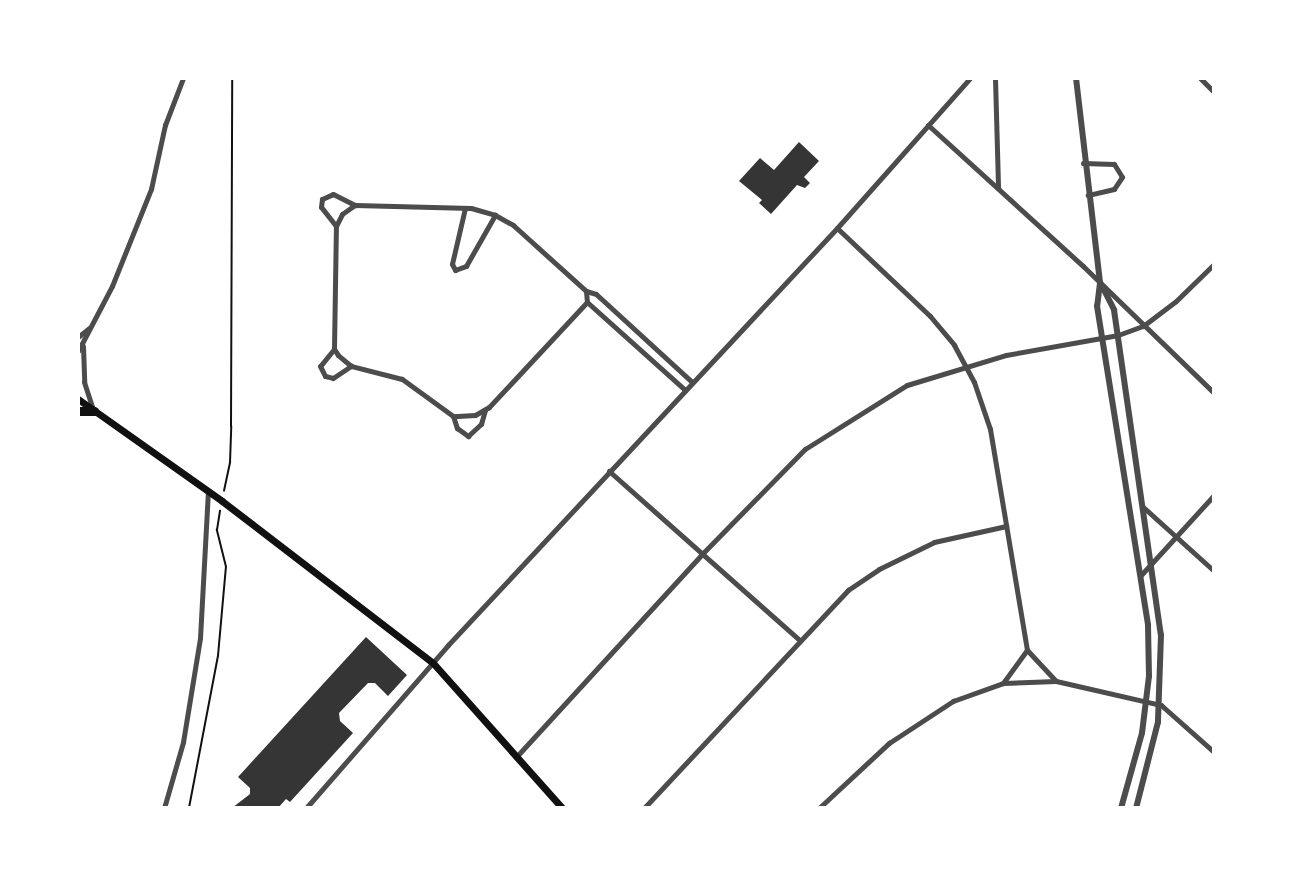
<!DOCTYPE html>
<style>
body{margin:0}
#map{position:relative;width:1292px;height:886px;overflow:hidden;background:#fff;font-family:Lato,sans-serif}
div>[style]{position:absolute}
.building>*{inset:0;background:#353535}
.path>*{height:1.5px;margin:-0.75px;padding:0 0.75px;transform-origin:0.75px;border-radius:0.75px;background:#111}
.minor>*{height:5px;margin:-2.5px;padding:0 2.5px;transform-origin:2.5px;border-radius:2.5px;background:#4c4c4c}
.tertiary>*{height:6px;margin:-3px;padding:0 3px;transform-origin:3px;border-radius:3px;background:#4c4c4c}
.secondary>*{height:7px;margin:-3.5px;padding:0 3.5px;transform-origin:3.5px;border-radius:3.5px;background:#111}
.motorway>*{height:9px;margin:-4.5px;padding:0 4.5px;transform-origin:4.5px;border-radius:4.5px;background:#111}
span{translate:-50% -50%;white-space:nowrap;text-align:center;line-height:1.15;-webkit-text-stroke:4.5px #fff;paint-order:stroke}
.frame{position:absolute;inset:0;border:80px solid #fff;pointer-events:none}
</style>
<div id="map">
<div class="building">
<i style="clip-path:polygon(799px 142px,819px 161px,804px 177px,810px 183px,805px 188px,797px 185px,771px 214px,759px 203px,762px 200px,739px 181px,760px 158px,774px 170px)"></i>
<i style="clip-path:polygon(366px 637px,407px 675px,388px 696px,375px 683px,368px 683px,339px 713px,340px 721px,353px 733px,290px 802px,286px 799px,278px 808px,232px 808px,250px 794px,250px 788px,238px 777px)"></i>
</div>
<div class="path">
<i style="left:224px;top:491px;width:29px;rotate:-78deg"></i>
<i style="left:230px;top:463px;width:36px;rotate:-88deg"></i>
<i style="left:231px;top:427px;width:349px;rotate:-89.8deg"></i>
<i style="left:189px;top:808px;width:155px;rotate:-79.2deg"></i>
<i style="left:218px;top:656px;width:89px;rotate:-84.9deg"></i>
<i style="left:226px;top:567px;width:38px;rotate:-104deg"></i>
<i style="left:217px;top:530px;width:19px;rotate:-81deg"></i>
</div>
<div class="minor">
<i style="left:995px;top:78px;width:110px;rotate:88.4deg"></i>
<i style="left:1200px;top:78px;width:20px;rotate:45deg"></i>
<i style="left:928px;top:125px;width:210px;rotate:42.3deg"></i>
<i style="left:1083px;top:266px;width:182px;rotate:44.1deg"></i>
<i style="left:1083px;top:163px;width:31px;rotate:2deg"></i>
<i style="left:1114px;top:164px;width:15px;rotate:58deg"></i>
<i style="left:1122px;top:177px;width:14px;rotate:124deg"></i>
<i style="left:1114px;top:189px;width:27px;rotate:167deg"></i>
<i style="left:465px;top:208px;width:57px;rotate:103.1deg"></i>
<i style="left:452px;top:264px;width:7px;rotate:63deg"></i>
<i style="left:455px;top:270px;width:12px;rotate:-20deg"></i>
<i style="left:466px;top:266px;width:59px;rotate:-60.4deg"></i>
<i style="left:336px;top:226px;width:24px;rotate:-128deg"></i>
<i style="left:321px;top:207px;width:8px;rotate:-83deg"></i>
<i style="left:322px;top:199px;width:12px;rotate:-24deg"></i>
<i style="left:333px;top:194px;width:25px;rotate:27deg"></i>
<i style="left:837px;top:228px;width:128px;rotate:43.4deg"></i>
<i style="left:930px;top:316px;width:38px;rotate:50deg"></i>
<i style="left:954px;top:345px;width:42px;rotate:61.6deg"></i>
<i style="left:974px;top:382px;width:50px;rotate:71.2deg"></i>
<i style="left:990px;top:429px;width:224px;rotate:80.5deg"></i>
<i style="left:1027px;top:650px;width:42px;rotate:46.9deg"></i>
<i style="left:1056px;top:681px;width:108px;rotate:12.9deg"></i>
<i style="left:1161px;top:705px;width:71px;rotate:41.6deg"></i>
<i style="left:586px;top:291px;width:11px;rotate:85deg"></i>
<i style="left:587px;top:302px;width:132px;rotate:41.9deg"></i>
<i style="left:587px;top:302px;width:144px;rotate:133deg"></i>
<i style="left:489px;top:407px;width:16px;rotate:150deg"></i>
<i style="left:475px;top:415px;width:22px;rotate:177deg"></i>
<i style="left:453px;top:416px;width:63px;rotate:-144deg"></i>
<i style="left:402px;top:379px;width:53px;rotate:-165.7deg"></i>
<i style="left:351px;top:366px;width:17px;rotate:-140deg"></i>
<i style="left:338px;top:355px;width:7px;rotate:-124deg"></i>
<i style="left:334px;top:349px;width:123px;rotate:-89.1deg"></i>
<i style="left:336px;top:226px;width:13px;rotate:-63deg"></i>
<i style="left:342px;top:214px;width:16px;rotate:-35deg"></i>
<i style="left:355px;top:205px;width:116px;rotate:1.5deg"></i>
<i style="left:471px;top:208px;width:25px;rotate:16deg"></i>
<i style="left:495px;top:215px;width:21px;rotate:29deg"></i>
<i style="left:513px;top:225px;width:98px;rotate:42.1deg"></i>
<i style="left:586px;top:291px;width:10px;rotate:17deg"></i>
<i style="left:596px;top:294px;width:130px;rotate:42.5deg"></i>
<i style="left:78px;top:337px;width:14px;rotate:-39deg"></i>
<i style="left:83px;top:346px;width:36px;rotate:88deg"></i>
<i style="left:84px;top:382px;width:29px;rotate:72deg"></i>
<i style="left:334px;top:349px;width:22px;rotate:129deg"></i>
<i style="left:320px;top:366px;width:11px;rotate:63deg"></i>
<i style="left:325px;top:376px;width:8px;rotate:14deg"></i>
<i style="left:333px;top:378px;width:22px;rotate:-34deg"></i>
<i style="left:78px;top:351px;width:73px;rotate:-62.4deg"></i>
<i style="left:112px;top:286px;width:105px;rotate:-68.1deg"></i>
<i style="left:151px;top:189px;width:66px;rotate:-77.7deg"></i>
<i style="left:165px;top:125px;width:50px;rotate:-69deg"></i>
<i style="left:453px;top:416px;width:13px;rotate:72deg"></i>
<i style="left:457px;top:428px;width:14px;rotate:36deg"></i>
<i style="left:468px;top:436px;width:18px;rotate:-43deg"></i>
<i style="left:481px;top:424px;width:15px;rotate:-74deg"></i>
<i style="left:609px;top:471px;width:253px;rotate:41.6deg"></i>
<i style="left:1143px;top:507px;width:96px;rotate:42deg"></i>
<i style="left:1141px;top:575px;width:108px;rotate:-47.6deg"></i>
<i style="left:1003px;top:683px;width:53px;rotate:-2.2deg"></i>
<i style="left:517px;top:756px;width:274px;rotate:-47.5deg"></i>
<i style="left:702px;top:554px;width:147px;rotate:-45.6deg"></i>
<i style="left:805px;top:449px;width:120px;rotate:-32.1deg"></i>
<i style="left:907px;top:385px;width:103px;rotate:-16.9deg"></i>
<i style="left:1006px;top:355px;width:114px;rotate:-10.1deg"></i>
<i style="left:1118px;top:335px;width:27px;rotate:-20deg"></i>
<i style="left:1143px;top:326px;width:41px;rotate:-37.1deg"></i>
<i style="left:1176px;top:301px;width:53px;rotate:-44.2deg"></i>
<i style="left:164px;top:808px;width:69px;rotate:-73.9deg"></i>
<i style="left:183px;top:742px;width:105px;rotate:-80.7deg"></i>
<i style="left:200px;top:638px;width:146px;rotate:-86.9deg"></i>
<i style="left:306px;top:808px;width:216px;rotate:-48.9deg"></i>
<i style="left:448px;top:645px;width:570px;rotate:-46.99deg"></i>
<i style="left:837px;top:228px;width:200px;rotate:-48.4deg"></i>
<i style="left:644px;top:808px;width:299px;rotate:-46.9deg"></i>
<i style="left:848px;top:590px;width:37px;rotate:-34deg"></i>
<i style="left:879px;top:569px;width:61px;rotate:-26.1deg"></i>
<i style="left:934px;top:542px;width:74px;rotate:-12.5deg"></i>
<i style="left:819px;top:808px;width:96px;rotate:-42.9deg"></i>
<i style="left:889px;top:743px;width:77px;rotate:-33.3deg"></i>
<i style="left:953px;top:701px;width:53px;rotate:-19.8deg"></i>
<i style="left:1003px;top:683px;width:41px;rotate:-54deg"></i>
</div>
<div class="tertiary">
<i style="left:1076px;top:78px;width:206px;rotate:83.3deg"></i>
<i style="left:1100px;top:283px;width:23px;rotate:97deg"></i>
<i style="left:1097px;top:306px;width:323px;rotate:80.9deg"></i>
<i style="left:1148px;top:625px;width:51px;rotate:88.9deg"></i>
<i style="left:1149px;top:676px;width:57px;rotate:97deg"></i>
<i style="left:1142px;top:733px;width:78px;rotate:105.6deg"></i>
<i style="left:1101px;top:284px;width:29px;rotate:63deg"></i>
<i style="left:1114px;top:310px;width:328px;rotate:81.8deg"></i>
<i style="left:1161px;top:635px;width:87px;rotate:92deg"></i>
<i style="left:1158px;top:722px;width:89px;rotate:104.3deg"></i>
</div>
<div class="secondary">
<i style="left:78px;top:399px;width:176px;rotate:35.3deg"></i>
<i style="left:222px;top:501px;width:266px;rotate:37.5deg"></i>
<i style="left:433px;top:663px;width:194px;rotate:48.3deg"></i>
</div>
<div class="motorway">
<i style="left:78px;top:411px;width:16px"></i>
</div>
<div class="frame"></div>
</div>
